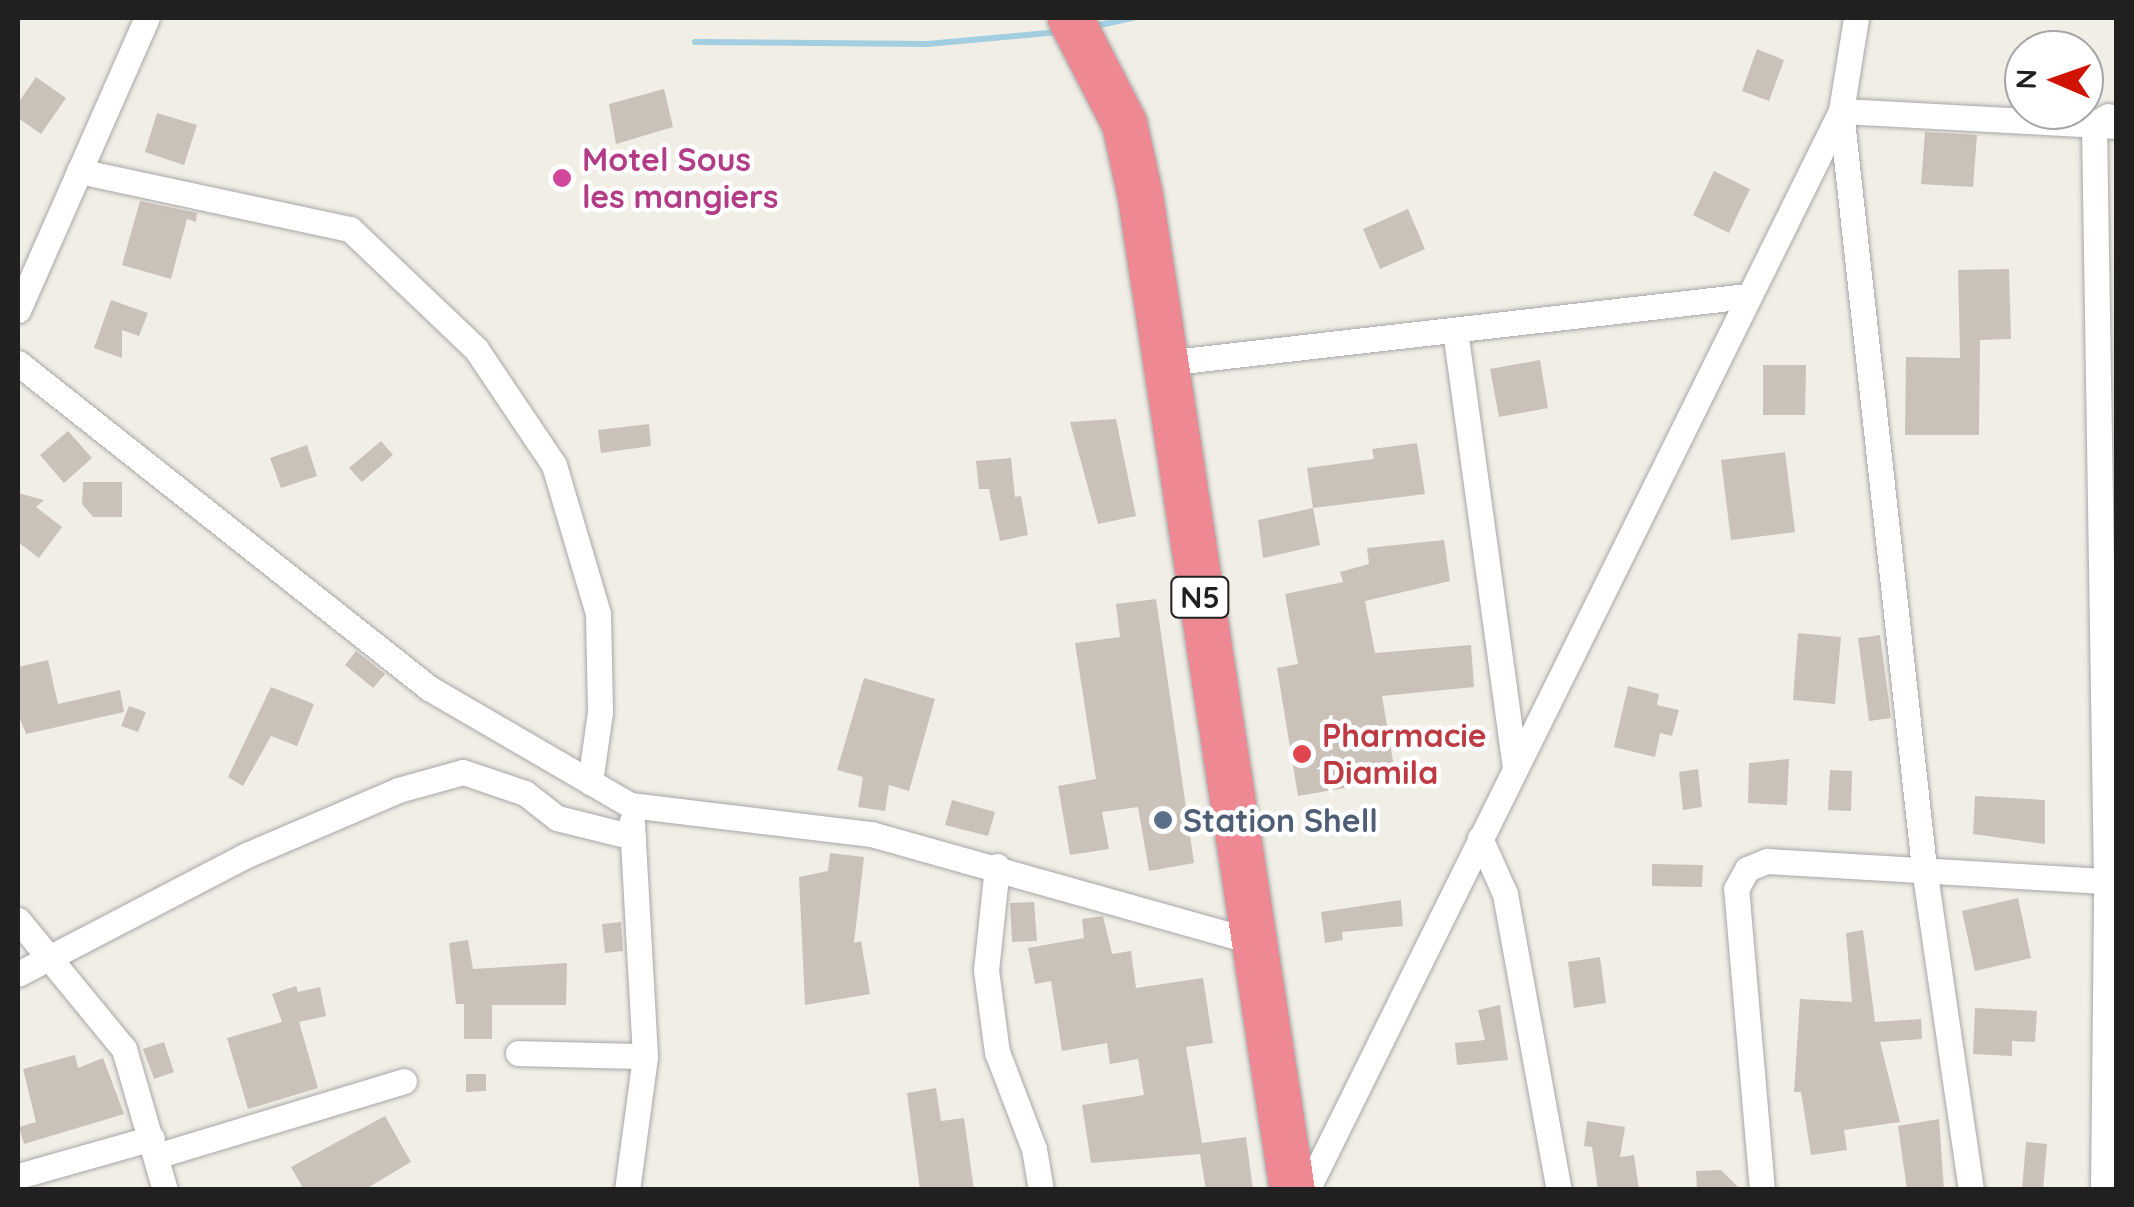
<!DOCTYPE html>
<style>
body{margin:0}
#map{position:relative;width:2134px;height:1207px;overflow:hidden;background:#f1eee6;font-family:Quicksand,sans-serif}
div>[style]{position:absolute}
.stream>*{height:6px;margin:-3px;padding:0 3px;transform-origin:3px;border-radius:3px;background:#a3cee2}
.building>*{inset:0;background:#cac1b8}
.roads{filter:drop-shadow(0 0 2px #a7a7a7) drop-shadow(0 0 2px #a7a7a7)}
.street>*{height:25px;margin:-12.5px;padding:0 12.5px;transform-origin:12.5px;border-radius:12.5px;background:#fff}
.highway>*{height:45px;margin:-22.5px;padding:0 22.5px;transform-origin:22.5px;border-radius:22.5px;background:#ee8893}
.dots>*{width:28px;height:28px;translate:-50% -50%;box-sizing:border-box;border:5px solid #fff;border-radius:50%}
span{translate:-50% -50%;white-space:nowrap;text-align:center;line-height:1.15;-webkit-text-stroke:9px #fff;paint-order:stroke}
.shield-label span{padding:2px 8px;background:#fff;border:2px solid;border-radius:8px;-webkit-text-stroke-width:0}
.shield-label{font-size:30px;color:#202020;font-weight:700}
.hotel-label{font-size:32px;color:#b23c85;font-weight:700}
.left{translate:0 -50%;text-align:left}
.health-label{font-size:32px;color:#be3a42;font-weight:700}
.service-label{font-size:32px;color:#4e5e75;font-weight:700}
.frame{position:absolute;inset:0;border:20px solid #202020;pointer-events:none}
.north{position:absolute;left:2004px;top:30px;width:100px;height:100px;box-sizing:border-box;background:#fff;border:2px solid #a6a6a6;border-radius:50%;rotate:272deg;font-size:28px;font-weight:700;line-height:40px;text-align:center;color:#202020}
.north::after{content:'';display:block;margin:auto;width:35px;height:45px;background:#d01200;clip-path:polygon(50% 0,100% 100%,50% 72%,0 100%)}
</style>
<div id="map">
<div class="stream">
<i style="left:1095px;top:26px;width:39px;rotate:-12deg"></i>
<i style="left:695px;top:42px;width:232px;rotate:0.5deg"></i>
<i style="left:927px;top:44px;width:132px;rotate:-5.2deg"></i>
</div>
<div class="building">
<i style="clip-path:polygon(1757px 49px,1784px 60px,1769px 101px,1742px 91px)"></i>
<i style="clip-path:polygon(36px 77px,66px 98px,41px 134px,18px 118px,18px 103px)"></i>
<i style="clip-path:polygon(664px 89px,673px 127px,616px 144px,609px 104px)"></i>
<i style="clip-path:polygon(157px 113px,197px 125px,184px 165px,145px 152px)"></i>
<i style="clip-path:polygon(1925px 132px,1977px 135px,1973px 187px,1921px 184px)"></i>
<i style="clip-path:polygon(1714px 171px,1750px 189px,1729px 233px,1693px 215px)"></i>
<i style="clip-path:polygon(140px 201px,197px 213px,196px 222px,187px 219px,171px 279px,122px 265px)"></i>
<i style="clip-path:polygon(1408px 209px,1425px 249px,1380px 269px,1363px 229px)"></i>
<i style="clip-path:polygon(2009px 269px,2011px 339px,1980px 340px,1979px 435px,1905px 435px,1906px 357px,1960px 358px,1958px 270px)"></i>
<i style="clip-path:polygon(111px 300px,148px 313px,139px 336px,122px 330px,122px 358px,94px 348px)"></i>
<i style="clip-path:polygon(1540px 360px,1548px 408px,1499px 417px,1490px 369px)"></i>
<i style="clip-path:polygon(1763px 365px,1806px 365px,1805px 415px,1763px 415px)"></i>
<i style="clip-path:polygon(1116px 419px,1136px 516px,1098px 524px,1070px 422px)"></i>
<i style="clip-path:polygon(649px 424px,651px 446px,601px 453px,598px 430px)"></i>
<i style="clip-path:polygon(68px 431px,92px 458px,64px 483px,40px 455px)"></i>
<i style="clip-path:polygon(381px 441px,393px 455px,362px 482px,349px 468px)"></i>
<i style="clip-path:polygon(1417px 443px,1425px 494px,1313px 508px,1307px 468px,1374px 459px,1372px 449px)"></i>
<i style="clip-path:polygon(307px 445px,317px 476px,281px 488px,270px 458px)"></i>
<i style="clip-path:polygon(1785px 452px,1795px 532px,1731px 540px,1721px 460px)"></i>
<i style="clip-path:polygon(1011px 458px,1015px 497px,1021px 496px,1028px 535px,1000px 541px,989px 489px,979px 489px,976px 461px)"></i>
<i style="clip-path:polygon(83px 482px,122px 482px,122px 517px,93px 517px,82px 504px)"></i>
<i style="clip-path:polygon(18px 493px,44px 500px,36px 507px,62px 527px,39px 558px,18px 542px)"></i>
<i style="clip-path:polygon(1313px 508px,1320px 545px,1263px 558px,1258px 520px)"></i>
<i style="clip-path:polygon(1444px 540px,1450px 581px,1365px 601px,1375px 653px,1471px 645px,1474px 687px,1382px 696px,1396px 779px,1298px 796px,1277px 668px,1298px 664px,1285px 594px,1343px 582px,1340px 572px,1369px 564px,1367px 548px)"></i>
<i style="clip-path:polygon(1156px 599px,1194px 863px,1149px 871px,1138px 807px,1102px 812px,1109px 849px,1070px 855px,1058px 786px,1096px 779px,1075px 643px,1120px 637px,1116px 604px)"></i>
<i style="clip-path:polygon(1798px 633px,1841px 637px,1835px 704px,1793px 700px)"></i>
<i style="clip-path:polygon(1880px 635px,1891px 718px,1869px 721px,1858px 638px)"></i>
<i style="clip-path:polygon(356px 651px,385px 674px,373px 688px,345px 665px)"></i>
<i style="clip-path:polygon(48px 660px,58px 704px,120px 690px,124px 712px,26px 734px,18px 713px,18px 667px)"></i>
<i style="clip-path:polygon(864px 678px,935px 699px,909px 791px,889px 785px,885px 811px,858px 807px,863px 777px,837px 770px)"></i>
<i style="clip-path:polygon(1628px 686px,1659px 694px,1657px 705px,1679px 710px,1672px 736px,1660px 733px,1655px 757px,1614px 747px)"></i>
<i style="clip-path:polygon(271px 687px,314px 704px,297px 746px,271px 736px,243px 786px,228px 777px)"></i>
<i style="clip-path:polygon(129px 706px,146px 712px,138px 732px,121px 726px)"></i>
<i style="clip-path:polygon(1789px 759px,1787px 805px,1748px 803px,1749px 763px)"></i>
<i style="clip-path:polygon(1698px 769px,1702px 807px,1683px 810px,1679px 772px)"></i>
<i style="clip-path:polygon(1830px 770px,1852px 771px,1851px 811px,1828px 810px)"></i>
<i style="clip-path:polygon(1975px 796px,2045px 800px,2045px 844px,1973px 834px)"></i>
<i style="clip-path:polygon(952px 800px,995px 812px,988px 836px,945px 825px)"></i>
<i style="clip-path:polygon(830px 853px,864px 857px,854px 943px,861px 941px,870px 994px,805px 1005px,799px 877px,828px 871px)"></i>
<i style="clip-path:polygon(1652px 864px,1703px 865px,1702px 887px,1652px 886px)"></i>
<i style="clip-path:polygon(2018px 898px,2031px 958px,1975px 971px,1962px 911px)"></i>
<i style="clip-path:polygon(1401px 900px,1403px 926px,1342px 932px,1343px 940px,1325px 943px,1321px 912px)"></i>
<i style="clip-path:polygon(1034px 902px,1037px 941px,1012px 942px,1010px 903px)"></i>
<i style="clip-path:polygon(1103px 916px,1112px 954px,1131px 951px,1136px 988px,1203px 978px,1213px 1043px,1186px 1047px,1202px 1143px,1246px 1137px,1253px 1190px,1206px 1190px,1200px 1154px,1091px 1163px,1082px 1105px,1144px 1095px,1138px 1059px,1110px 1064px,1107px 1043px,1062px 1051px,1051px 981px,1035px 984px,1028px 948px,1084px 938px,1082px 919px)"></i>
<i style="clip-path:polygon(621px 922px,623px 951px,605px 953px,602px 924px)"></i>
<i style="clip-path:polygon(1863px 930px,1875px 1022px,1921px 1019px,1922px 1039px,1880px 1042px,1900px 1122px,1844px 1130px,1847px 1150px,1811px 1155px,1801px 1092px,1794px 1092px,1800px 999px,1852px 1002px,1846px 933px)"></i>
<i style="clip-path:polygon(468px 940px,473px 969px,567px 963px,566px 1005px,492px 1005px,492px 1039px,464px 1039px,464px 1004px,456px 1004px,449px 943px)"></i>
<i style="clip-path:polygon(1600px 957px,1606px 1003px,1574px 1008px,1568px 962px)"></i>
<i style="clip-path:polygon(296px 986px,298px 992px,320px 987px,326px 1016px,299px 1022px,318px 1088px,248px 1109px,227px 1038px,282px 1022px,272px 994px)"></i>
<i style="clip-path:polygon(1500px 1005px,1508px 1060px,1457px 1065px,1455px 1043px,1485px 1040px,1478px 1010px)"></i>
<i style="clip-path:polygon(1975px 1008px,2037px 1011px,2035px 1042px,2012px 1041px,2012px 1056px,1973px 1054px)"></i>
<i style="clip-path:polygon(164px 1042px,174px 1072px,154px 1079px,143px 1049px)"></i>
<i style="clip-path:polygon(75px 1055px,78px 1068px,103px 1058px,124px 1114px,24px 1144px,19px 1127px,36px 1122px,23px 1069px)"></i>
<i style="clip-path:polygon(466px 1074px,486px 1074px,486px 1091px,466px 1092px)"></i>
<i style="clip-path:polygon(936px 1088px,941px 1121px,964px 1118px,974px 1190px,920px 1190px,907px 1093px)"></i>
<i style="clip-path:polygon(385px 1116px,411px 1162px,369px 1187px,304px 1190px,291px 1167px)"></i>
<i style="clip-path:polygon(1939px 1119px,1944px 1190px,1907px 1190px,1898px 1126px)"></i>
<i style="clip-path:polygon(1587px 1121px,1625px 1127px,1620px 1157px,1634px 1155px,1639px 1190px,1598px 1190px,1592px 1147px,1584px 1146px)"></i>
<i style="clip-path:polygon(2026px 1142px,2047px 1144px,2043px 1190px,2022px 1190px)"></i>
<i style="clip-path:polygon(1721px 1170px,1741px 1190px,1697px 1190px,1696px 1171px)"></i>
</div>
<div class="roads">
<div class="street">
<i style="left:79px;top:171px;width:277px;rotate:12.1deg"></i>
<i style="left:350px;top:229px;width:174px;rotate:43.6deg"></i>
<i style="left:476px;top:349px;width:140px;rotate:56.1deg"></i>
<i style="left:554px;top:465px;width:155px;rotate:73.5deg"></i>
<i style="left:598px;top:614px;width:98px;rotate:88.8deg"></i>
<i style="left:600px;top:712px;width:71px;rotate:98.1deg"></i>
<i style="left:18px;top:310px;width:319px;rotate:-66.2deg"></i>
<i style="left:1455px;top:330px;width:442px;rotate:82.2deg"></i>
<i style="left:18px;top:363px;width:524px;rotate:38.34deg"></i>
<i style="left:429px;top:688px;width:233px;rotate:30.2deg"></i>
<i style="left:630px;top:805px;width:243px;rotate:6.9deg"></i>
<i style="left:871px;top:834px;width:395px;rotate:15.7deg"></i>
<i style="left:1165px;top:363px;width:586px;rotate:-6.57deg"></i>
<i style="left:1480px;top:838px;width:61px;rotate:65.9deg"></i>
<i style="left:1505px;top:894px;width:301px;rotate:79.7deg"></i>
<i style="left:997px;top:866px;width:105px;rotate:96deg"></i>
<i style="left:986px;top:970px;width:83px;rotate:82.4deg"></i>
<i style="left:997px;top:1052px;width:104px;rotate:69.1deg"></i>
<i style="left:1034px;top:1149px;width:42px;rotate:80.3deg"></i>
<i style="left:18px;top:920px;width:167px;rotate:50.6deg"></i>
<i style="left:124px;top:1049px;width:147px;rotate:73.8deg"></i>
<i style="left:18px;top:974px;width:260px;rotate:-27.5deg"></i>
<i style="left:249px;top:854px;width:162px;rotate:-23.2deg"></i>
<i style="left:398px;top:790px;width:67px;rotate:-15.5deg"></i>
<i style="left:463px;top:772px;width:65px;rotate:18.7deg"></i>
<i style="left:525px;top:793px;width:41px;rotate:38deg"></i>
<i style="left:557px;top:818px;width:78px;rotate:14deg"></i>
<i style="left:518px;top:1053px;width:127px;rotate:1.4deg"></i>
<i style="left:156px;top:1156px;width:259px;rotate:-16.8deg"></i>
<i style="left:18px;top:1176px;width:139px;rotate:-15.8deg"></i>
<i style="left:627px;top:1190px;width:135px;rotate:-82.3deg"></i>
<i style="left:645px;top:1056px;width:235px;rotate:-93.2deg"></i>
<i style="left:1307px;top:1190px;width:1204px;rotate:-63.67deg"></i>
<i style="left:1841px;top:111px;width:94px;rotate:-80.8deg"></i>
<i style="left:1762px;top:1190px;width:302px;rotate:-94.9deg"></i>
<i style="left:1736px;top:889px;width:23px;rotate:-61deg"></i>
<i style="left:1747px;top:869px;width:22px;rotate:-22deg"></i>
<i style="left:1767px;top:861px;width:350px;rotate:3.4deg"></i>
<i style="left:1971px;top:1190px;width:325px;rotate:-98.3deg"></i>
<i style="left:1924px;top:868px;width:762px;rotate:-96.26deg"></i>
<i style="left:1841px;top:111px;width:275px;rotate:3.1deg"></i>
<i style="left:2103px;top:1190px;width:309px;rotate:-89.4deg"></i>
<i style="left:2106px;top:881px;width:757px;rotate:-90.91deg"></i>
<i style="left:2094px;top:124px;width:16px;rotate:-30deg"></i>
</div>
<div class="highway">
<i style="left:1070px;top:18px;width:118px;rotate:62.8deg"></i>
<i style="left:1124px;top:123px;width:75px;rotate:77.6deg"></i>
<i style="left:1140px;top:196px;width:1006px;rotate:81.31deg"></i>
</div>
</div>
<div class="dots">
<i style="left:562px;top:178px;background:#d1479c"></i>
<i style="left:1302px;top:754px;background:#e0444e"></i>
<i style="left:1163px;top:820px;background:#5c6f8a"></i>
</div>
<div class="shield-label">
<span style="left:1200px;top:597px">N5</span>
</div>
<div class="hotel-label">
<span class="left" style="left:582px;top:178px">Motel Sous<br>les mangiers</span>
</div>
<div class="health-label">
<span class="left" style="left:1322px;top:754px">Pharmacie<br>Diamila</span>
</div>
<div class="service-label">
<span class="left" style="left:1183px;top:820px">Station Shell</span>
</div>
<div class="frame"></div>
<div class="north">N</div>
</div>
